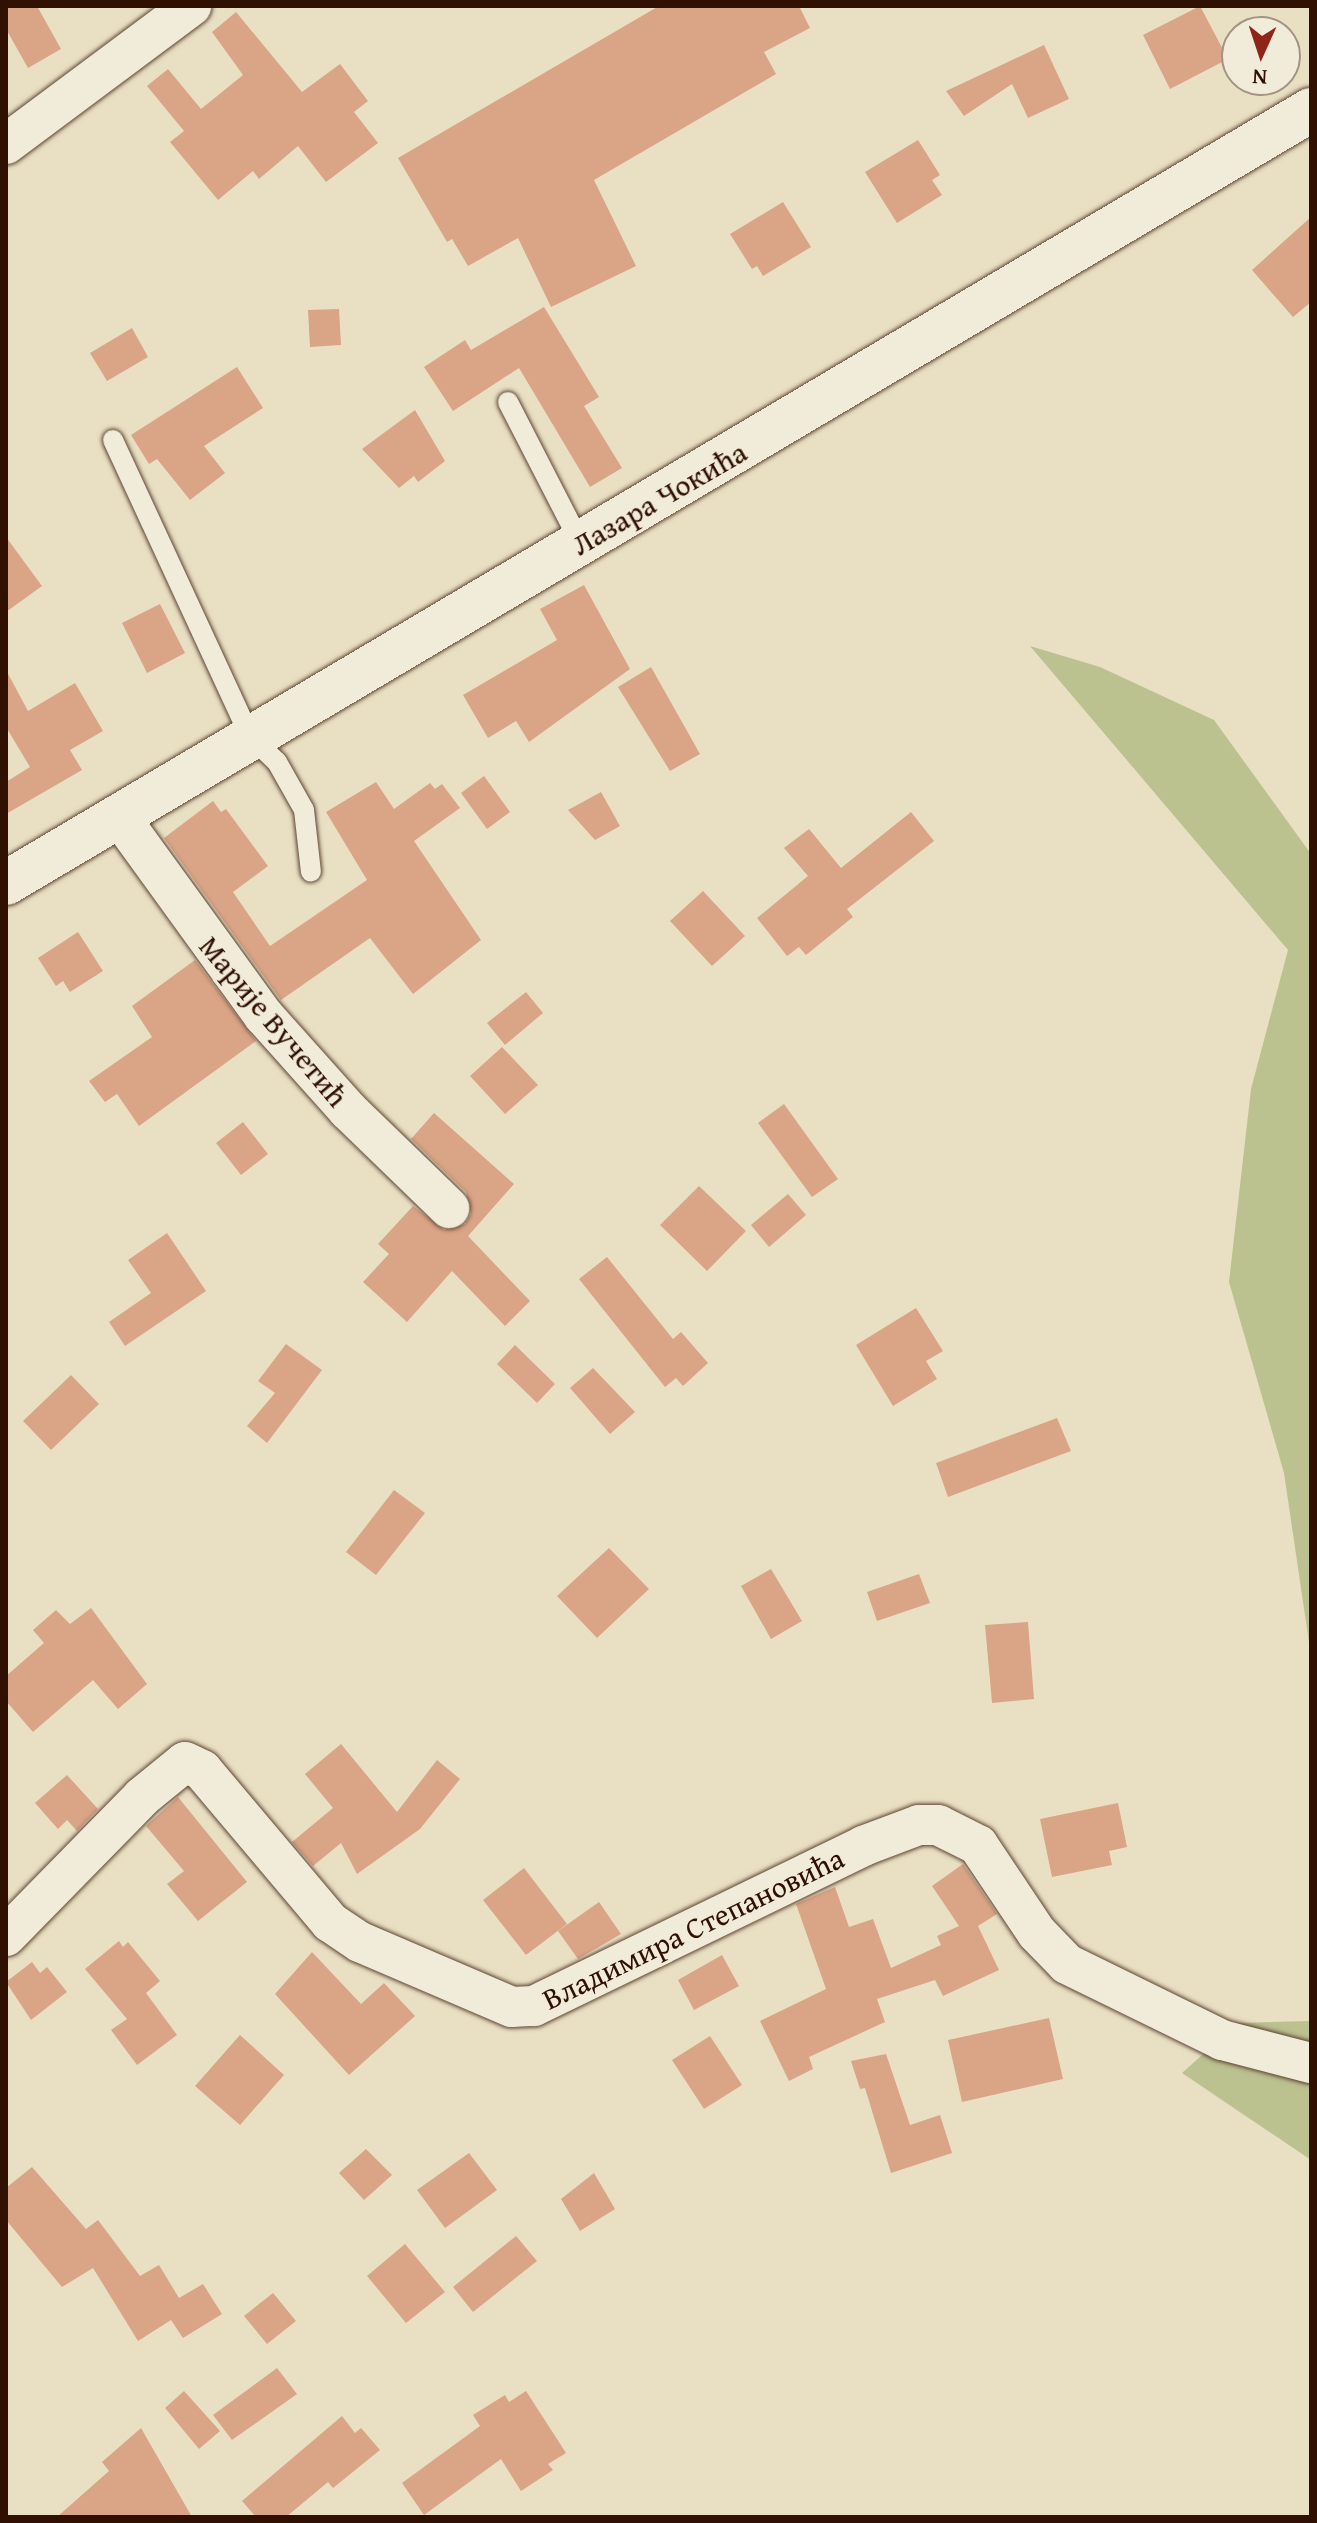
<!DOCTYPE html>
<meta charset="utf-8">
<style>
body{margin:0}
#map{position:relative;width:1317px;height:2523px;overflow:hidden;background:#e9e0c4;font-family:"Gentium Book Plus",serif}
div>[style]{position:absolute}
.green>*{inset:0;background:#bcc190}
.building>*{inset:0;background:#daa486}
.roads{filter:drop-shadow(0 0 2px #5e4432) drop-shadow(0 0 2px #5e4432)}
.lane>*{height:20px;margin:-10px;padding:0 10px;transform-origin:10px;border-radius:10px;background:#f1ebd9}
.street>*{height:40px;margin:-20px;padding:0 20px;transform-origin:20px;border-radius:20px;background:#f1ebd9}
.secondary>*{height:44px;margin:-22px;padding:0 22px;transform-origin:22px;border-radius:22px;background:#f1ebd9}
span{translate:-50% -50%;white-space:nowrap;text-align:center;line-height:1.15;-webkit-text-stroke:6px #f1ebd9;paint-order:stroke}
.street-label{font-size:30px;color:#2f1001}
.frame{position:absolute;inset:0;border:8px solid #2f1001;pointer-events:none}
.north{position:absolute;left:1221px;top:16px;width:80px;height:80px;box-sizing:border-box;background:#f1ebd9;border:2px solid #a39383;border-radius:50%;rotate:183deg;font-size:22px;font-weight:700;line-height:32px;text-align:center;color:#2f1001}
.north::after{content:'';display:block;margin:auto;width:28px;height:36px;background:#8f2418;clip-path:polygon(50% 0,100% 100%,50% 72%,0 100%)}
</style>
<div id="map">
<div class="green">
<i style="clip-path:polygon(1030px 646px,1100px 667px,1214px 720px,1311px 854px,1311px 1656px,1284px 1473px,1229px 1282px,1251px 1089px,1288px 950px)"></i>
<i style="clip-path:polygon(1311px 2021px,1311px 2160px,1182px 2073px,1238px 2023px)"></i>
</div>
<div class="building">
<i style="clip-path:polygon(6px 6px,37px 6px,61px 49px,28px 68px,6px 29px)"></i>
<i style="clip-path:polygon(659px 6px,799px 6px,810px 28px,764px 52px,776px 74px,594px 180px,636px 266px,551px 307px,518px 238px,468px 266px,452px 239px,447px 242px,398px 158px)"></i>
<i style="clip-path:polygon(1200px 6px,1228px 59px,1170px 89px,1143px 35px)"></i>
<i style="clip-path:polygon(236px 12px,302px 92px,340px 64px,368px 101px,354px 112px,378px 143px,326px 182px,298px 146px,259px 179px,253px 171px,218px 200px,170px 142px,184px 131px,147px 86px,168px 69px,201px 109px,243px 75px,212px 32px)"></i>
<i style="clip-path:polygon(1044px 45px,1069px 99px,1028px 118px,1012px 84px,964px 116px,946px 91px)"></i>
<i style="clip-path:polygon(918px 140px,940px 175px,932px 180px,942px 195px,897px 223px,865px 172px)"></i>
<i style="clip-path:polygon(783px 202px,811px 247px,763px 276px,757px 266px,752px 269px,730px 234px)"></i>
<i style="clip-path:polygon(1311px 217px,1311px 302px,1293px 317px,1252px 270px)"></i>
<i style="clip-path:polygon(544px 307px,599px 397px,584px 406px,622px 468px,590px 487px,519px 368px,453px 411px,424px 367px,465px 340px,471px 350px)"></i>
<i style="clip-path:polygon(339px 309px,341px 345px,310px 347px,308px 310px)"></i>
<i style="clip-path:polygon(132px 328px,148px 357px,107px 381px,90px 353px)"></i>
<i style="clip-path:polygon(237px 367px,263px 408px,204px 446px,225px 473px,190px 500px,157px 459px,149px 464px,131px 435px)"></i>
<i style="clip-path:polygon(415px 410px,445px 461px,418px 482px,414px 476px,399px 488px,362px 449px)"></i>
<i style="clip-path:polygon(6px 537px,42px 586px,6px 612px)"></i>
<i style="clip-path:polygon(584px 585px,630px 669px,529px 742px,516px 721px,488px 738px,463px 695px,557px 640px,540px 609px)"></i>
<i style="clip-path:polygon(160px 604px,185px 653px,147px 673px,122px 623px)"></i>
<i style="clip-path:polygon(651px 667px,700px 754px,670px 771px,618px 687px)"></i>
<i style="clip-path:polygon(6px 670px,28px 711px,75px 683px,103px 731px,70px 750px,82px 770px,6px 814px,6px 782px,30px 767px,6px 727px)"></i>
<i style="clip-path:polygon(484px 776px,510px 812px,487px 829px,461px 793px)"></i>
<i style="clip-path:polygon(376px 782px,394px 809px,430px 783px,435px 789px,442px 784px,460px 808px,414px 841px,481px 940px,413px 994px,370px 938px,281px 1000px,164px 838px,213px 801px,221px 812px,226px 809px,268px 866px,233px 892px,270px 946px,367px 880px,326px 812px)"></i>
<i style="clip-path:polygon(601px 792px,620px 826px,595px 840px,568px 810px)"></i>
<i style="clip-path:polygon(911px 812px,934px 841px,847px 909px,853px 917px,806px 955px,799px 947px,787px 956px,757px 918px,808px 876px,784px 848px,809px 829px,841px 868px)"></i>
<i style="clip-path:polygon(703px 891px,745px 936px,712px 966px,670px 921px)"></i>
<i style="clip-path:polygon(78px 932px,103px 971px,70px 992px,63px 981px,56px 986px,38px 958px)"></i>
<i style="clip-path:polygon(195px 960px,256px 1041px,139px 1126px,117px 1094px,105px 1102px,89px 1081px,152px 1037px,132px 1006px)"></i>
<i style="clip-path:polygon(526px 992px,543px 1013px,505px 1045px,487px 1023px)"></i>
<i style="clip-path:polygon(502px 1047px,538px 1085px,505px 1114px,470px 1076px)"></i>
<i style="clip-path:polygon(784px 1104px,838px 1179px,812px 1197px,758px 1123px)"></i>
<i style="clip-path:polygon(434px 1113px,514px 1184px,468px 1236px,530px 1301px,505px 1326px,452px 1271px,407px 1322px,363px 1282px,389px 1254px,378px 1244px,413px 1206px,444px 1230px,465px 1224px,471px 1214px,466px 1192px,411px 1139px)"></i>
<i style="clip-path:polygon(243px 1122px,268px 1154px,241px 1175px,216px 1143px)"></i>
<i style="clip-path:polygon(699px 1186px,746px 1231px,707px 1271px,660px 1225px)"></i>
<i style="clip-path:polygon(788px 1194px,806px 1215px,769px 1247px,751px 1225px)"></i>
<i style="clip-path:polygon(167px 1233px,206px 1291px,125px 1346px,109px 1322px,151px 1293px,128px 1260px)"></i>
<i style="clip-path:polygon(607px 1257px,673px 1339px,681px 1332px,708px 1363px,683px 1386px,676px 1378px,665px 1387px,579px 1279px)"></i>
<i style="clip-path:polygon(916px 1308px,943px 1351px,926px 1361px,937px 1379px,893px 1406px,856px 1345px)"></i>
<i style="clip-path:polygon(286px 1344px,322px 1370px,267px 1443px,247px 1426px,275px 1393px,258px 1381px)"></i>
<i style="clip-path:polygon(515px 1345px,555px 1384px,537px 1403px,497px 1364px)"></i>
<i style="clip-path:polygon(593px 1368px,635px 1412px,610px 1434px,570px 1388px)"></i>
<i style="clip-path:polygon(71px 1375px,99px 1404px,51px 1450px,23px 1421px)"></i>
<i style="clip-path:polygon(1057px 1418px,1071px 1451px,948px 1497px,936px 1463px)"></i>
<i style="clip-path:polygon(394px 1490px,425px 1513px,376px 1575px,346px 1552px)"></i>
<i style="clip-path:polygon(609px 1548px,649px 1589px,597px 1638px,557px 1596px)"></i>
<i style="clip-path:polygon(771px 1569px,802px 1621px,771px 1639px,741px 1586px)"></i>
<i style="clip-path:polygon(919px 1574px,930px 1603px,877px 1621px,867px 1592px)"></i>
<i style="clip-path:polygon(91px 1608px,147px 1684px,118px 1709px,93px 1680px,33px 1732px,6px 1701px,6px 1676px,44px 1643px,33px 1630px,56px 1610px,70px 1624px)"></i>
<i style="clip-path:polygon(1028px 1622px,1034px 1699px,992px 1703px,985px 1625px)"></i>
<i style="clip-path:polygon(341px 1744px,397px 1812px,437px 1760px,460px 1779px,420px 1829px,357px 1874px,341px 1843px,313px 1866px,292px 1842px,333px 1808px,305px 1774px)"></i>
<i style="clip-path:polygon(67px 1775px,98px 1809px,77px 1831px,67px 1820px,58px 1829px,35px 1803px)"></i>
<i style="clip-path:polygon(178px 1797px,247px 1882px,198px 1921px,167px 1884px,184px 1871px,146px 1826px)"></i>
<i style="clip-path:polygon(1118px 1803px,1127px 1847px,1109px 1851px,1112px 1865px,1052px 1877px,1040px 1819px)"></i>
<i style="clip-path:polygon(963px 1864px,997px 1914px,978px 1926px,999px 1970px,943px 1996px,935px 1980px,877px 1999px,885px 2022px,809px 2057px,813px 2069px,789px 2081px,760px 2021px,826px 1989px,796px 1904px,835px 1887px,849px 1927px,873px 1919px,891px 1968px,941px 1945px,937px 1936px,959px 1926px,932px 1886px)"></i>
<i style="clip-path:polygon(524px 1868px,567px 1924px,526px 1955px,483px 1900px)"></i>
<i style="clip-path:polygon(599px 1902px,621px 1934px,578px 1959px,558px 1931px)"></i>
<i style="clip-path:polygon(119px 1941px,123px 1947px,128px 1942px,160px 1981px,146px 1993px,177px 2035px,137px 2065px,111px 2030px,127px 2019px,85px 1969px)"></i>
<i style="clip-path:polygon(312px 1952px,361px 2004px,384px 1983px,415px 2016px,349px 2075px,275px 1994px)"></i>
<i style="clip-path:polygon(722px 1955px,739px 1986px,694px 2010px,678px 1980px)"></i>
<i style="clip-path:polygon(32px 1962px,40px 1973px,47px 1967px,67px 1992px,31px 2020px,6px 1982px)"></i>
<i style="clip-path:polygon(1049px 2018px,1063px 2079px,962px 2102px,948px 2040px)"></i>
<i style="clip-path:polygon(240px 2035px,284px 2075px,240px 2125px,195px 2086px)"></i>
<i style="clip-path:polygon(710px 2036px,742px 2085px,704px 2109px,672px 2060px)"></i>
<i style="clip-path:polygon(886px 2054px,910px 2125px,940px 2115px,952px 2153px,891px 2173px,865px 2088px,860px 2089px,851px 2061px)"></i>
<i style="clip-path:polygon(366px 2149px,392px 2175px,364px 2200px,339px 2173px)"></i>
<i style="clip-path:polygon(469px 2153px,497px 2190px,445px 2228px,417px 2190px)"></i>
<i style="clip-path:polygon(32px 2167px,86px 2229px,98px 2220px,140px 2276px,159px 2265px,179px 2298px,203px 2284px,222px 2314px,183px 2338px,171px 2320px,138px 2341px,93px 2268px,62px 2287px,6px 2220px,6px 2188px)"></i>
<i style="clip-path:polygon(594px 2173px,615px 2209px,580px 2231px,561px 2199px)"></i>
<i style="clip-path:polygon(516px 2236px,537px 2261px,473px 2312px,453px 2287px)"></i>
<i style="clip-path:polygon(405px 2244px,445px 2292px,406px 2323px,367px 2276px)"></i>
<i style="clip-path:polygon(273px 2293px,296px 2321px,267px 2344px,244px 2316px)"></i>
<i style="clip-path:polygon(277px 2368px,297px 2394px,232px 2440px,213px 2415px)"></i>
<i style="clip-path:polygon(184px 2391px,220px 2431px,199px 2449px,165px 2408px)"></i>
<i style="clip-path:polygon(526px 2391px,566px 2453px,548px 2464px,553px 2470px,521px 2491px,501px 2459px,424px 2515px,402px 2483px,480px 2426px,473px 2415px,505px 2395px,509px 2402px)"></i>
<i style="clip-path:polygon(342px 2416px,355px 2433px,361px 2428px,380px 2450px,333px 2488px,328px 2482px,286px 2517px,256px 2517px,242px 2501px)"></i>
<i style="clip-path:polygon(141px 2428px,192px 2517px,57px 2517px,109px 2471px,102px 2462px)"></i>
</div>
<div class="roads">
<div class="lane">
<i style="left:508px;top:402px;width:160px;rotate:62.8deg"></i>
<i style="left:113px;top:440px;width:326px;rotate:65.2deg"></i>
<i style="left:250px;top:736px;width:37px;rotate:44deg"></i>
<i style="left:277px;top:762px;width:55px;rotate:60.6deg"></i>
<i style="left:304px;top:810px;width:62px;rotate:83.6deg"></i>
</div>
<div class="street">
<i style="left:6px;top:144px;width:231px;rotate:-36.7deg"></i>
<i style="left:119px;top:816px;width:247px;rotate:54.1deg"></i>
<i style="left:264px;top:1016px;width:126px;rotate:48.2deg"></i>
<i style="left:348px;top:1110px;width:141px;rotate:44.1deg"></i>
<i style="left:6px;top:1936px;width:194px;rotate:-45.6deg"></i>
<i style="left:142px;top:1797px;width:55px;rotate:-39.1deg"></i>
<i style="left:185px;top:1762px;width:19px;rotate:25deg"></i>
<i style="left:202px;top:1770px;width:199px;rotate:49.9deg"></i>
<i style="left:330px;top:1922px;width:36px;rotate:34deg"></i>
<i style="left:360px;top:1942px;width:165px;rotate:23.2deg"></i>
<i style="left:512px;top:2007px;width:22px;rotate:-3deg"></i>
<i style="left:534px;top:2006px;width:366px;rotate:-25.9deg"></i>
<i style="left:863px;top:1846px;width:60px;rotate:-20.6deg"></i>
<i style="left:919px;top:1825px;width:19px"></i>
<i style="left:938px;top:1825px;width:45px;rotate:26.6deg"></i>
<i style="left:978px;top:1845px;width:106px;rotate:56.2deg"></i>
<i style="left:1037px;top:1933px;width:43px;rotate:45.9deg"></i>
<i style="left:1067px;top:1964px;width:173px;rotate:26.1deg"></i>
<i style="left:1222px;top:2040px;width:92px;rotate:14.5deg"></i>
</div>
<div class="secondary">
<i style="left:6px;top:883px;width:1517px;rotate:-30.64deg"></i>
</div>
</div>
<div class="street-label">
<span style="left:659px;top:498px;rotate:-30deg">Лазара Чокића</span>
<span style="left:274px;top:1021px;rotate:50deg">Марије Вучетић</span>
<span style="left:693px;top:1928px;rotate:-26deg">Владимира Степановића</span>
</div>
<div class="frame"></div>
<div class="north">N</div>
</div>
